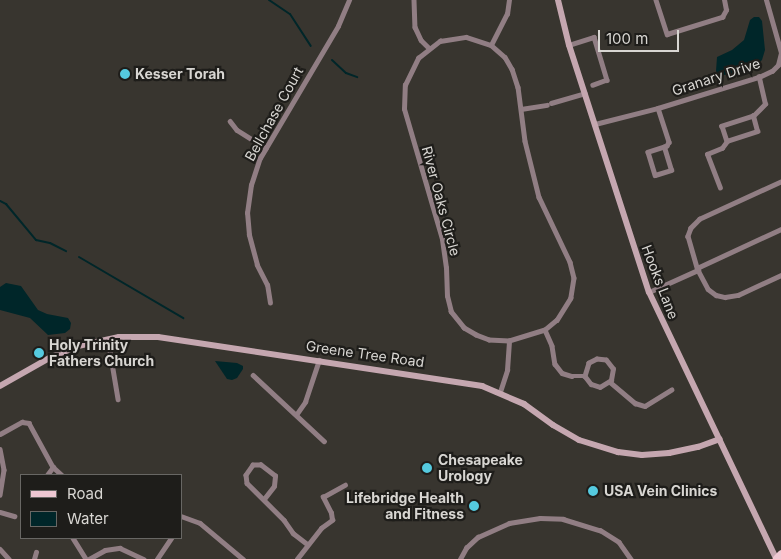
<!DOCTYPE html>
<style>
body{margin:0}
#map{position:relative;width:781px;height:559px;overflow:hidden;background:#38352f;font-family:Inter,sans-serif}
div>[style]{position:absolute}
.water>*{inset:0;background:#002629}
.stream>*{height:2px;margin:-1px;padding:0 1px;transform-origin:1px;border-radius:1px;background:#002629}
.street>*{height:4.5px;margin:-2.25px;padding:0 2.25px;transform-origin:2.25px;border-radius:2.25px;background:#917e84}
.secondary>*{height:6px;margin:-3px;padding:0 3px;transform-origin:3px;border-radius:3px;background:#c5a7b0}
.primary>*{height:7px;margin:-3.5px;padding:0 3.5px;transform-origin:3.5px;border-radius:3.5px;background:#eec7d2}
.dots>*{width:14px;height:14px;translate:-50% -50%;box-sizing:border-box;border:2px solid #1e1d1a;border-radius:50%}
span{translate:-50% -50%;white-space:nowrap;text-align:center;line-height:1.15;-webkit-text-stroke:4.5px #1e1d1a;paint-order:stroke}
.poi-label{font-size:14px;color:#d8d6d2;font-weight:700}
.left{translate:0 -50%;text-align:left}
.right{translate:-100% -50%;text-align:right}
.street-label{font-size:14px;color:#d8d6d2}
.legend{position:absolute;left:20px;top:474px;width:162px;height:65px;box-sizing:border-box;background:#1e1d1a;border:1px solid #686764;margin:0;padding:6px 9px;list-style:none;font-size:15px;color:#d8d6d2}
.legend li{display:flex;align-items:center;gap:10px;height:25px}
.legend b{width:25px;border:1px solid #686764}
.scale{position:absolute;left:598px;top:30px;width:81px;height:22px;box-sizing:border-box;border:2px solid #d8d6d2;border-top:0;padding-left:6px;font-size:15px;line-height:18px;white-space:nowrap;color:#d8d6d2;-webkit-text-stroke:4px #1e1d1a;paint-order:stroke}
</style>
<div id="map">
<div class="water">
<i style="clip-path:polygon(754px 17px,759px 17px,762px 21px,765px 50px,762px 60px,754px 67px,741px 72px,718px 76px,716px 71px,717px 57px,732px 50px,744px 40px,750px 20px)"></i>
<i style="clip-path:polygon(6px 283px,21px 286px,38px 310px,47px 314px,68px 318px,71px 323px,70px 329px,65px 333px,48px 335px,30px 318px,0 310px,0 287px)"></i>
<i style="clip-path:polygon(215px 361px,237px 363px,243px 366px,243px 369px,237px 378px,232px 380px,227px 379px)"></i>
</div>
<div class="stream">
<i style="left:269px;top:0;width:25px;rotate:34deg"></i>
<i style="left:290px;top:14px;width:38px;rotate:57deg"></i>
<i style="left:332px;top:60px;width:19px;rotate:43deg"></i>
<i style="left:346px;top:73px;width:12px;rotate:20deg"></i>
<i style="left:0;top:201px;width:7px;rotate:27deg"></i>
<i style="left:6px;top:204px;width:47px;rotate:50.2deg"></i>
<i style="left:36px;top:240px;width:14px;rotate:12deg"></i>
<i style="left:50px;top:243px;width:18px;rotate:27deg"></i>
<i style="left:79px;top:257px;width:121px;rotate:30.4deg"></i>
</div>
<div class="street">
<i style="left:414px;top:0;width:27px;rotate:88deg"></i>
<i style="left:415px;top:27px;width:14px;rotate:65deg"></i>
<i style="left:421px;top:40px;width:11px;rotate:45deg"></i>
<i style="left:656px;top:0;width:36px;rotate:72deg"></i>
<i style="left:667px;top:34px;width:58px;rotate:-17.2deg"></i>
<i style="left:722px;top:17px;width:8px;rotate:-60deg"></i>
<i style="left:726px;top:10px;width:10px;rotate:-101deg"></i>
<i style="left:466px;top:37px;width:26px;rotate:18deg"></i>
<i style="left:491px;top:45px;width:18px;rotate:41deg"></i>
<i style="left:505px;top:57px;width:14px;rotate:60deg"></i>
<i style="left:512px;top:69px;width:19px;rotate:72deg"></i>
<i style="left:518px;top:87px;width:54px;rotate:82.6deg"></i>
<i style="left:525px;top:141px;width:58px;rotate:76deg"></i>
<i style="left:539px;top:197px;width:72px;rotate:64.5deg"></i>
<i style="left:570px;top:262px;width:16px;rotate:76deg"></i>
<i style="left:574px;top:278px;width:20px;rotate:99deg"></i>
<i style="left:571px;top:298px;width:26px;rotate:122deg"></i>
<i style="left:557px;top:320px;width:16px;rotate:140deg"></i>
<i style="left:545px;top:330px;width:38px;rotate:163deg"></i>
<i style="left:509px;top:341px;width:20px;rotate:-177deg"></i>
<i style="left:489px;top:340px;width:14px;rotate:-159deg"></i>
<i style="left:476px;top:335px;width:14px;rotate:-150deg"></i>
<i style="left:464px;top:328px;width:21px;rotate:-129deg"></i>
<i style="left:451px;top:312px;width:16px;rotate:-104deg"></i>
<i style="left:447px;top:296px;width:28px;rotate:-92deg"></i>
<i style="left:446px;top:268px;width:29px;rotate:-98deg"></i>
<i style="left:442px;top:239px;width:135px;rotate:-106.3deg"></i>
<i style="left:404px;top:109px;width:24px;rotate:-88deg"></i>
<i style="left:405px;top:85px;width:30px;rotate:-64deg"></i>
<i style="left:418px;top:58px;width:28px;rotate:-38deg"></i>
<i style="left:440px;top:41px;width:26px;rotate:-9deg"></i>
<i style="left:491px;top:45px;width:35px;rotate:-63deg"></i>
<i style="left:507px;top:14px;width:14px;rotate:-82deg"></i>
<i style="left:569px;top:45px;width:26px;rotate:-18deg"></i>
<i style="left:594px;top:37px;width:45px;rotate:73.2deg"></i>
<i style="left:607px;top:80px;width:15px;rotate:160deg"></i>
<i style="left:551px;top:103px;width:35px;rotate:-16deg"></i>
<i style="left:658px;top:108px;width:36px;rotate:72deg"></i>
<i style="left:669px;top:142px;width:4px;rotate:117deg"></i>
<i style="left:667px;top:146px;width:20px;rotate:162deg"></i>
<i style="left:648px;top:152px;width:24px;rotate:73deg"></i>
<i style="left:655px;top:175px;width:17px;rotate:-17deg"></i>
<i style="left:671px;top:170px;width:24px;rotate:-107deg"></i>
<i style="left:521px;top:109px;width:26px;rotate:-9deg"></i>
<i style="left:753px;top:116px;width:33px;rotate:162deg"></i>
<i style="left:722px;top:126px;width:16px;rotate:72deg"></i>
<i style="left:727px;top:141px;width:32px;rotate:-18deg"></i>
<i style="left:757px;top:131px;width:16px;rotate:-105deg"></i>
<i style="left:753px;top:116px;width:17px;rotate:-45deg"></i>
<i style="left:765px;top:104px;width:28px;rotate:-103deg"></i>
<i style="left:230px;top:121px;width:11px;rotate:52deg"></i>
<i style="left:237px;top:130px;width:34px;rotate:32deg"></i>
<i style="left:595px;top:124px;width:65px;rotate:-14.3deg"></i>
<i style="left:658px;top:108px;width:106px;rotate:-17.1deg"></i>
<i style="left:759px;top:77px;width:14px;rotate:-25deg"></i>
<i style="left:772px;top:71px;width:8px;rotate:-45deg"></i>
<i style="left:778px;top:65px;width:12px;rotate:-76deg"></i>
<i style="left:781px;top:53px;width:55px;rotate:-105.8deg"></i>
<i style="left:781px;top:182px;width:89px;rotate:155.4deg"></i>
<i style="left:700px;top:219px;width:13px;rotate:135deg"></i>
<i style="left:691px;top:228px;width:9px;rotate:111deg"></i>
<i style="left:688px;top:236px;width:35px;rotate:74deg"></i>
<i style="left:698px;top:270px;width:21px;rotate:62deg"></i>
<i style="left:708px;top:289px;width:10px;rotate:37deg"></i>
<i style="left:716px;top:295px;width:9px;rotate:13deg"></i>
<i style="left:725px;top:297px;width:13px;rotate:-9deg"></i>
<i style="left:738px;top:295px;width:47px;rotate:-24.9deg"></i>
<i style="left:720px;top:188px;width:36px;rotate:-111deg"></i>
<i style="left:707px;top:154px;width:16px;rotate:-22deg"></i>
<i style="left:722px;top:148px;width:9px;rotate:-54deg"></i>
<i style="left:697px;top:268px;width:93px;rotate:-24.9deg"></i>
<i style="left:649px;top:292px;width:54px;rotate:-24.2deg"></i>
<i style="left:270px;top:303px;width:18px;rotate:-99deg"></i>
<i style="left:267px;top:285px;width:22px;rotate:-117deg"></i>
<i style="left:257px;top:265px;width:31px;rotate:-105deg"></i>
<i style="left:249px;top:235px;width:22px;rotate:-95deg"></i>
<i style="left:247px;top:213px;width:28px;rotate:-82deg"></i>
<i style="left:251px;top:185px;width:28px;rotate:-72deg"></i>
<i style="left:260px;top:158px;width:153px;rotate:-59.4deg"></i>
<i style="left:338px;top:26px;width:28px;rotate:-67deg"></i>
<i style="left:545px;top:330px;width:17px;rotate:66deg"></i>
<i style="left:552px;top:346px;width:18px;rotate:81deg"></i>
<i style="left:555px;top:364px;width:11px;rotate:52deg"></i>
<i style="left:562px;top:373px;width:10px;rotate:17deg"></i>
<i style="left:572px;top:376px;width:13px"></i>
<i style="left:585px;top:376px;width:10px;rotate:53deg"></i>
<i style="left:591px;top:384px;width:9px;rotate:18deg"></i>
<i style="left:600px;top:387px;width:13px;rotate:-32deg"></i>
<i style="left:611px;top:380px;width:11px;rotate:-80deg"></i>
<i style="left:613px;top:369px;width:11px;rotate:-128deg"></i>
<i style="left:606px;top:360px;width:9px;rotate:-174deg"></i>
<i style="left:597px;top:359px;width:9px;rotate:153deg"></i>
<i style="left:589px;top:363px;width:14px;rotate:107deg"></i>
<i style="left:108px;top:339px;width:61px;rotate:80.5deg"></i>
<i style="left:253px;top:375px;width:97px;rotate:42.9deg"></i>
<i style="left:610px;top:382px;width:33px;rotate:40deg"></i>
<i style="left:635px;top:403px;width:10px;rotate:17deg"></i>
<i style="left:645px;top:406px;width:31px;rotate:-32deg"></i>
<i style="left:500px;top:392px;width:23px;rotate:-72deg"></i>
<i style="left:507px;top:370px;width:29px;rotate:-86deg"></i>
<i style="left:296px;top:415px;width:16px;rotate:-55deg"></i>
<i style="left:305px;top:402px;width:44px;rotate:-71.6deg"></i>
<i style="left:0;top:434px;width:25px;rotate:-29deg"></i>
<i style="left:22px;top:422px;width:7px;rotate:8deg"></i>
<i style="left:29px;top:423px;width:50px;rotate:61.4deg"></i>
<i style="left:53px;top:467px;width:12px;rotate:42deg"></i>
<i style="left:0;top:449px;width:21px;rotate:79deg"></i>
<i style="left:4px;top:470px;width:25px;rotate:99deg"></i>
<i style="left:47px;top:475px;width:10px;rotate:-53deg"></i>
<i style="left:264px;top:499px;width:16px;rotate:-52deg"></i>
<i style="left:274px;top:486px;width:10px;rotate:-84deg"></i>
<i style="left:275px;top:476px;width:18px;rotate:-142deg"></i>
<i style="left:261px;top:465px;width:8px;rotate:180deg"></i>
<i style="left:253px;top:465px;width:12px;rotate:125deg"></i>
<i style="left:246px;top:475px;width:8px;rotate:83deg"></i>
<i style="left:247px;top:483px;width:52px;rotate:45deg"></i>
<i style="left:284px;top:520px;width:16px;rotate:55deg"></i>
<i style="left:293px;top:533px;width:18px;rotate:38deg"></i>
<i style="left:0;top:512px;width:15px;rotate:16deg"></i>
<i style="left:181px;top:516px;width:20px;rotate:20deg"></i>
<i style="left:200px;top:523px;width:56px;rotate:39.9deg"></i>
<i style="left:73px;top:538px;width:25px;rotate:58deg"></i>
<i style="left:0;top:549px;width:13px;rotate:48deg"></i>
<i style="left:34px;top:559px;width:7px;rotate:-74deg"></i>
<i style="left:89px;top:559px;width:18px;rotate:-29deg"></i>
<i style="left:105px;top:550px;width:15px;rotate:-8deg"></i>
<i style="left:120px;top:548px;width:26px;rotate:25deg"></i>
<i style="left:157px;top:559px;width:25px;rotate:-56deg"></i>
<i style="left:297px;top:559px;width:39px;rotate:-52deg"></i>
<i style="left:321px;top:528px;width:14px;rotate:-36deg"></i>
<i style="left:332px;top:520px;width:7px;rotate:-98deg"></i>
<i style="left:331px;top:513px;width:18px;rotate:-117deg"></i>
<i style="left:323px;top:497px;width:25px;rotate:-29deg"></i>
<i style="left:460px;top:559px;width:13px;rotate:-61deg"></i>
<i style="left:466px;top:548px;width:16px;rotate:-43deg"></i>
<i style="left:478px;top:537px;width:34px;rotate:-24deg"></i>
<i style="left:509px;top:523px;width:31px;rotate:-9deg"></i>
<i style="left:540px;top:518px;width:23px;rotate:2deg"></i>
<i style="left:563px;top:519px;width:39px;rotate:17deg"></i>
<i style="left:600px;top:530px;width:22px;rotate:32deg"></i>
<i style="left:619px;top:542px;width:21px;rotate:55deg"></i>
</div>
<div class="secondary">
<i style="left:558px;top:0;width:46px;rotate:76.3deg"></i>
<i style="left:569px;top:45px;width:260px;rotate:72.1deg"></i>
<i style="left:649px;top:292px;width:295px;rotate:64.5deg"></i>
<i style="left:0;top:386px;width:59px;rotate:-29.6deg"></i>
<i style="left:51px;top:357px;width:29px;rotate:-22deg"></i>
<i style="left:78px;top:346px;width:42px;rotate:-12.4deg"></i>
<i style="left:119px;top:337px;width:39px"></i>
<i style="left:158px;top:337px;width:328px;rotate:8.6deg"></i>
<i style="left:482px;top:386px;width:46px;rotate:23.2deg"></i>
<i style="left:524px;top:404px;width:36px;rotate:36deg"></i>
<i style="left:553px;top:425px;width:30px;rotate:30deg"></i>
<i style="left:579px;top:440px;width:41px;rotate:17.1deg"></i>
<i style="left:618px;top:452px;width:24px;rotate:7deg"></i>
<i style="left:642px;top:455px;width:27px;rotate:-4deg"></i>
<i style="left:669px;top:453px;width:30px;rotate:-12deg"></i>
<i style="left:698px;top:447px;width:23px;rotate:-20deg"></i>
</div>
<div class="primary">
<i style="left:776px;top:558px;width:7px;rotate:-45deg"></i>
</div>
<div class="dots">
<i style="left:125px;top:74px;background:#55cadf"></i>
<i style="left:39px;top:353px;background:#55cadf"></i>
<i style="left:427px;top:468px;background:#55cadf"></i>
<i style="left:593px;top:491px;background:#55cadf"></i>
<i style="left:474px;top:506px;background:#55cadf"></i>
</div>
<div class="poi-label">
<span class="left" style="left:135px;top:74px">Kesser Torah</span>
<span class="left" style="left:49px;top:353px">Holy Trinity<br>Fathers Church</span>
<span class="left" style="left:438px;top:468px">Chesapeake<br>Urology</span>
<span class="left" style="left:604px;top:491px">USA Vein Clinics</span>
<span class="right" style="left:464px;top:506px">Lifebridge Health<br>and Fitness</span>
</div>
<div class="street-label">
<span style="left:716px;top:77px;rotate:-18deg">Granary Drive</span>
<span style="left:274px;top:114px;rotate:-61deg">Bellchase Court</span>
<span style="left:441px;top:201px;rotate:75deg">River Oaks Circle</span>
<span style="left:660px;top:282px;rotate:69deg">Hooks Lane</span>
<span style="left:365px;top:354px;rotate:8deg">Greene Tree Road</span>
</div>
<ul class="legend">
<li><b style="height:6px;background:#eec7d2"></b>Road</li>
<li><b style="height:14px;background:#002629"></b>Water</li>
</ul>
<div class="scale">100 m</div>
</div>
